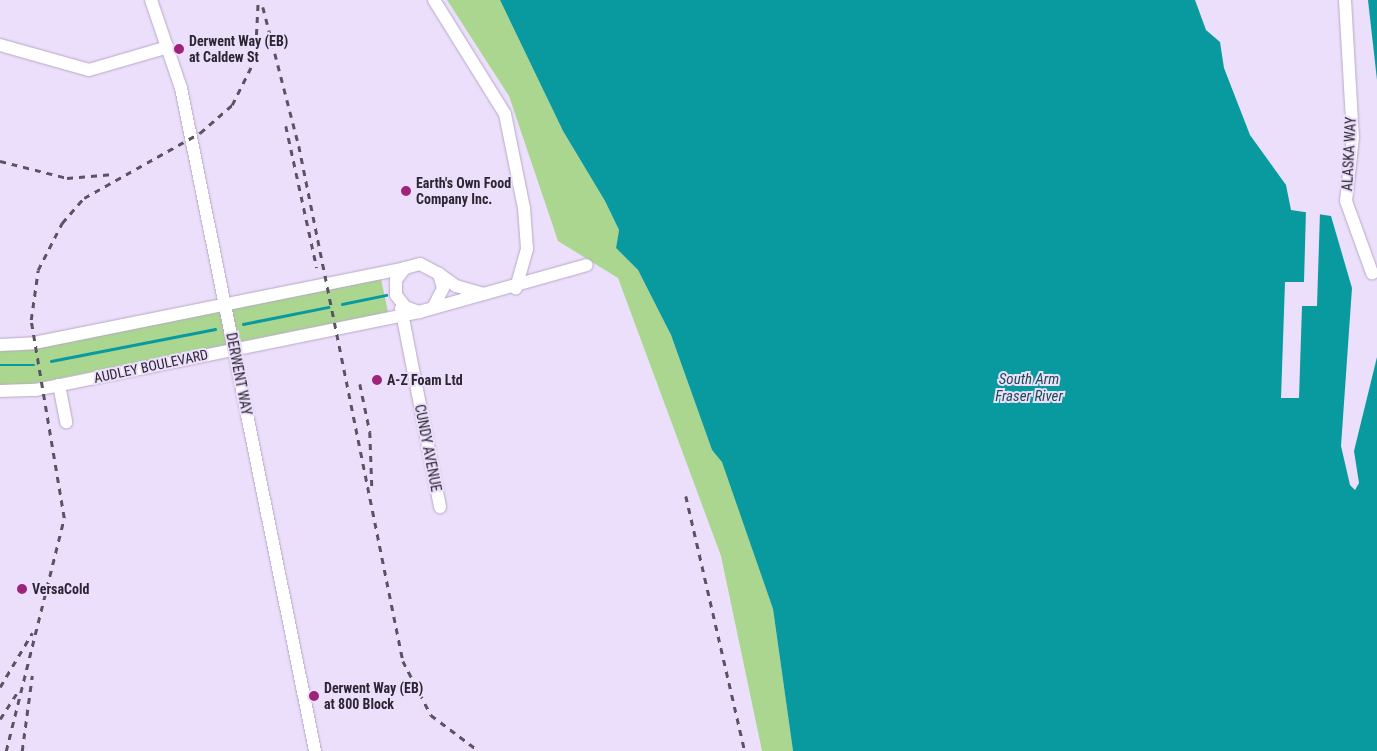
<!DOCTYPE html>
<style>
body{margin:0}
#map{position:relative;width:1377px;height:751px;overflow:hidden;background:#ecdffc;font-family:"Roboto Condensed",sans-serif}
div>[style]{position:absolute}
.green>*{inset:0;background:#abd690}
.water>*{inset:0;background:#099aa0}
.pier>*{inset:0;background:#ecdffc}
.stream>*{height:2.5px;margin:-1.25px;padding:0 1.25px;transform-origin:1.25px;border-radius:1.25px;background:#099aa0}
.roads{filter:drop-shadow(0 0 1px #b6a9c4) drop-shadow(0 0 1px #b6a9c4)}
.minor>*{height:12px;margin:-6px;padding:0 6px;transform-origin:6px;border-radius:6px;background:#fff}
.rail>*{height:2.5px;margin-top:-1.25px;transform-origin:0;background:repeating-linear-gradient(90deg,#5a5362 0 6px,transparent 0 12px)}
.dots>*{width:14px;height:14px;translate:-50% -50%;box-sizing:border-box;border:2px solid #ecdffc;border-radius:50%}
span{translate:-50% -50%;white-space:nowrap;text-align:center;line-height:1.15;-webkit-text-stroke:4px #ecdffc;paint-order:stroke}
.poi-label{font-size:14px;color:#2b2631;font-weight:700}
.left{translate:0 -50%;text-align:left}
.street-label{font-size:14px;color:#2b2631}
.water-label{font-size:15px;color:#194d4f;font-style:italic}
</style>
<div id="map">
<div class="green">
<i style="clip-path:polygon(447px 0,500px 0,563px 131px,605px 201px,619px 230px,616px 248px,638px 270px,671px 335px,712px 450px,723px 462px,773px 609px,793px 751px,762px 751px,721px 556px,618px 278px,558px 241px,509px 96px)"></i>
<i style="clip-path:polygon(381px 279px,388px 312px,16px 387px,0 385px,0 351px,18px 351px)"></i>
</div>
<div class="water">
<i style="clip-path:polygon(500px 0,1195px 0,1206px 30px,1220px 42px,1224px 68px,1250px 135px,1286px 185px,1291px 210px,1331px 216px,1352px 288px,1341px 446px,1350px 485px,1355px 490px,1359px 483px,1354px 451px,1377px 357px,1377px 751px,793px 751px,773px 609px,722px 462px,712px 450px,671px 335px,638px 270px,616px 248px,619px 230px,605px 201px,563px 131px)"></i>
<i style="clip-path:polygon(1368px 0,1377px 0,1377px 80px)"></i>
</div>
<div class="pier">
<i style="clip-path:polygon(1306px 210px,1320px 212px,1317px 306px,1302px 306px,1299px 398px,1281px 398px,1285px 282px,1304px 282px)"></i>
</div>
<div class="stream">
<i style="left:342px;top:304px;width:45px;rotate:-11.6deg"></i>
<i style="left:243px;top:324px;width:87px;rotate:-11.3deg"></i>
<i style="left:51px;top:361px;width:167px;rotate:-11deg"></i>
<i style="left:0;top:365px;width:34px"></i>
</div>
<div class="roads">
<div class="minor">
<i style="left:151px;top:0;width:93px;rotate:71.2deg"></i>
<i style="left:181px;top:88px;width:676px;rotate:78.57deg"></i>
<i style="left:434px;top:0;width:134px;rotate:58.1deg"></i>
<i style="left:505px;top:114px;width:96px;rotate:78.6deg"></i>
<i style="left:524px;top:208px;width:41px;rotate:85.8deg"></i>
<i style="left:527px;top:249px;width:41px;rotate:105.8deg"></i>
<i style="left:1345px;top:0;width:137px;rotate:86.7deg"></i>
<i style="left:1353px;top:137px;width:64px;rotate:96.2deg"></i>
<i style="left:1346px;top:201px;width:77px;rotate:70.1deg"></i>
<i style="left:0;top:45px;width:92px;rotate:15.7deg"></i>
<i style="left:89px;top:70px;width:82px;rotate:-16.2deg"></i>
<i style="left:439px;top:274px;width:21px;rotate:35deg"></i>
<i style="left:456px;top:286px;width:29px;rotate:16deg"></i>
<i style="left:401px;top:308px;width:203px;rotate:78.9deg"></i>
<i style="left:433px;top:308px;width:22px;rotate:-63deg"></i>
<i style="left:443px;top:288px;width:15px;rotate:-106deg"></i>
<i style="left:439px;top:274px;width:21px;rotate:-152deg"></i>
<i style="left:420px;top:264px;width:16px;rotate:165deg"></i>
<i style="left:405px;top:268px;width:15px;rotate:127deg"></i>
<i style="left:396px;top:280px;width:15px;rotate:90deg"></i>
<i style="left:396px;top:295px;width:15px;rotate:53deg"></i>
<i style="left:405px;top:307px;width:15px;rotate:20deg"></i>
<i style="left:419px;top:312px;width:174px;rotate:-15.6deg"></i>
<i style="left:0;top:345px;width:34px;rotate:-3deg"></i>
<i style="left:34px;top:343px;width:379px;rotate:-11.4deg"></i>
<i style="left:59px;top:385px;width:38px;rotate:79deg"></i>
<i style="left:0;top:391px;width:36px;rotate:-2deg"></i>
<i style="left:36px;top:390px;width:391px;rotate:-11.5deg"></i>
</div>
</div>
<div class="rail">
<i style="left:263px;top:7px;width:144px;rotate:75.5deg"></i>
<i style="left:299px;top:146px;width:525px;rotate:78.58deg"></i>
<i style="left:403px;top:661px;width:61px;rotate:62.6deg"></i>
<i style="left:431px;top:715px;width:60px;rotate:36.9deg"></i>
<i style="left:286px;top:126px;width:145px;rotate:77.7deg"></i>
<i style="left:0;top:161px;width:69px;rotate:14.2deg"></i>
<i style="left:67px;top:178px;width:47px;rotate:-4.9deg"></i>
<i style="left:360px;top:384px;width:49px;rotate:78.2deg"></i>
<i style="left:370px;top:432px;width:55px;rotate:87.9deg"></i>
<i style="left:686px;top:496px;width:262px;rotate:77deg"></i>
<i style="left:0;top:687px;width:63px;rotate:-59.3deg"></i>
<i style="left:0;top:719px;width:30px;rotate:-57deg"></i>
<i style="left:6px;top:751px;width:240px;rotate:-76deg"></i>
<i style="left:64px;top:518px;width:201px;rotate:-99.5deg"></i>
<i style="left:31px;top:320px;width:50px;rotate:-82deg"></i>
<i style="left:38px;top:270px;width:53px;rotate:-62.9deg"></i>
<i style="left:62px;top:223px;width:33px;rotate:-49deg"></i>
<i style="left:84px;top:198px;width:133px;rotate:-29.3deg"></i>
<i style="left:200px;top:133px;width:43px;rotate:-41.2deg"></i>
<i style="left:232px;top:105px;width:51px;rotate:-63.4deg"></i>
<i style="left:255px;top:59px;width:59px;rotate:-87.1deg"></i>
<i style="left:22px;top:751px;width:76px;rotate:-82.4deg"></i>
</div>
<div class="dots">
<i style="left:179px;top:49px;background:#9e247a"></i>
<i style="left:406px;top:191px;background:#9e247a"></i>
<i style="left:377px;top:380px;background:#9e247a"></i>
<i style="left:22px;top:589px;background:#9e247a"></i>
<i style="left:314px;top:696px;background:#9e247a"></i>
</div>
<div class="poi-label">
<span class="left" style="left:189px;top:49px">Derwent Way (EB)<br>at Caldew St</span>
<span class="left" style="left:416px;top:191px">Earth's Own Food<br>Company Inc.</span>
<span class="left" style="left:387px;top:380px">A-Z Foam Ltd</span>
<span class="left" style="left:32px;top:589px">VersaCold</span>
<span class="left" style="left:324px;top:696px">Derwent Way (EB)<br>at 800 Block</span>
</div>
<div class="street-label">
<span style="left:1349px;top:154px;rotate:-87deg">ALASKA WAY</span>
<span style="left:151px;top:366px;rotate:-12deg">AUDLEY BOULEVARD</span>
<span style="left:239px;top:374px;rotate:79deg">DERWENT WAY</span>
<span style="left:428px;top:448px;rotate:79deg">CUNDY AVENUE</span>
</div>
<div class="water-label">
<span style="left:1029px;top:388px">South Arm<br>Fraser River</span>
</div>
</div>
